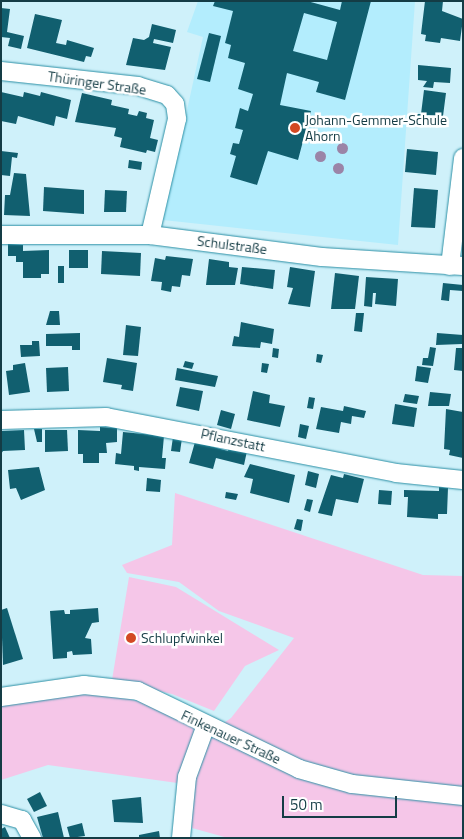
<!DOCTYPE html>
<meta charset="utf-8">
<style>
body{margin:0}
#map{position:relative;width:464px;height:839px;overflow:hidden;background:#cff1fa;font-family:"Titillium Web",sans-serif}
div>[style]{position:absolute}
.built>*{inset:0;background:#b3edfd}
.green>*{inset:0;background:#f5c6e8}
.building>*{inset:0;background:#115f6f}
.roads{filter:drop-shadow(0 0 1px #2b8fa5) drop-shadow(0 0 1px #2b8fa5)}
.minor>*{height:18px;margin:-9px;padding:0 9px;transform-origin:9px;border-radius:9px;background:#fff}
.trees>*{width:11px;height:11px;margin:-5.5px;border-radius:50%;background:#9b84a7}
.dots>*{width:14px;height:14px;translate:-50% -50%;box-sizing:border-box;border:2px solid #fff;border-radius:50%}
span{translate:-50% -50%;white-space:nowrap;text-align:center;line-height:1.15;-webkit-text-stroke:5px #fff;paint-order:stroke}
.street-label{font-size:14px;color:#143c45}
.poi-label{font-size:14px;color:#143c45}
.left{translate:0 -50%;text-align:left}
.frame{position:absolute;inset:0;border:2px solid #143c45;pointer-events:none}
.scale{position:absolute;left:282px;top:796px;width:115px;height:22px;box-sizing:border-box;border:2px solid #143c45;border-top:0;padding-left:6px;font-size:15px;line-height:18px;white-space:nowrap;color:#143c45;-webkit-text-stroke:4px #fff;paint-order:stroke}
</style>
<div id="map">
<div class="built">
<i style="clip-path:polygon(198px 1px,415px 1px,398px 245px,163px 220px,203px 37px,187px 32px)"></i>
</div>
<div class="green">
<i style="clip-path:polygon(175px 493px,423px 575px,463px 576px,463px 838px,228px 838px,192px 828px,192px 785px,48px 765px,1px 780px,1px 704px,97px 691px,165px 708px,215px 729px,231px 718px,294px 638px,219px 611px,179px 582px,127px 573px,122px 565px,172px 545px)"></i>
<i style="clip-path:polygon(129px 577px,176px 587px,279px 650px,245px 666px,214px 711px,172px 694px,112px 680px)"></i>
</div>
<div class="building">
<i style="clip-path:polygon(evenodd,215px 1px,307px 1px,340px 10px,342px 1px,371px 1px,345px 100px,316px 92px,319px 82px,287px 73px,280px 105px,311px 111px,298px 160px,268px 151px,257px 185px,230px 177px,236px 156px,230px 154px,233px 143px,239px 144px,243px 130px,235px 128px,240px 108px,248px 111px,253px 94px,238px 89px,245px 63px,228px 58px,231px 45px,225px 43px,233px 11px,213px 6px,215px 1px,304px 13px,337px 22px,327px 60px,293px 51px,304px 13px)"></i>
<i style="clip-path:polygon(425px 1px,443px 1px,442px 11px,463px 19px,460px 41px,441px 38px,440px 43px,425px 41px,426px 35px,421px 34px)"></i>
<i style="clip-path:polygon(1px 8px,10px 9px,7px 32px,24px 36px,21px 49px,8px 46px,10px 38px,1px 37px)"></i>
<i style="clip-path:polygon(35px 14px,62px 20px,56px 43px,66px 45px,67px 40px,94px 48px,91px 57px,86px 56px,84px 62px,27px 48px)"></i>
<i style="clip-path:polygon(152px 24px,176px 30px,173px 43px,154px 39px,153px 43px,171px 47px,165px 70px,126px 65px,133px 38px,144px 40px,149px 37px)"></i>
<i style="clip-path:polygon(209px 33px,221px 36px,210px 82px,197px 79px)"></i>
<i style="clip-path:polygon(418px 65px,451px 68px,450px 83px,434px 82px,433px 88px,423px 87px,427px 81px,418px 80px)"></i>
<i style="clip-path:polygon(424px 90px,446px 93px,443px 116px,425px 115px,424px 126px,416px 125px,417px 114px,421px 114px)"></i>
<i style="clip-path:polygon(1px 92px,23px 97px,24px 92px,40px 96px,41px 92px,71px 100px,67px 119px,56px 116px,54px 126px,18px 116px,16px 124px,1px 121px)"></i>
<i style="clip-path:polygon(82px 93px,112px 100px,111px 105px,129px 109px,128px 114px,137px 116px,139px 111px,147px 113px,146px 118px,154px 120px,150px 138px,158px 140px,155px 152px,147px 150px,146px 153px,120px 147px,122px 138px,114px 136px,116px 128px,75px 122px)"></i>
<i style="clip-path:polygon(407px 149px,438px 152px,436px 175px,405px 172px)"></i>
<i style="clip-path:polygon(1px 151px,18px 153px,17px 158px,12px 157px,10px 176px,1px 175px)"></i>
<i style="clip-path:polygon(129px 160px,142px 162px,141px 170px,128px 168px)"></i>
<i style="clip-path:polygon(14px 173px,26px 174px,30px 216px,4px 215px,5px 195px,10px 195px)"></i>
<i style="clip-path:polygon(44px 187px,84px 190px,84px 214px,43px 211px)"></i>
<i style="clip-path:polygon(414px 188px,438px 190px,435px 228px,411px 227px)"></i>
<i style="clip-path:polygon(105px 190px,127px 191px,126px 212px,104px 212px)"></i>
<i style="clip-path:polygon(8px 244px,23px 245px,23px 251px,49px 250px,49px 274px,41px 274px,41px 278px,23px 278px,23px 262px,16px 262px,16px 256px,8px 256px)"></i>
<i style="clip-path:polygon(69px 250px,88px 250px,88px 268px,69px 268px)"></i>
<i style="clip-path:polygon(102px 251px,141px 253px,140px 276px,101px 274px)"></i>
<i style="clip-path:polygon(166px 256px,193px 259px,190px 276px,182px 275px,180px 287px,172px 286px,171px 292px,161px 290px,162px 282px,151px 281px,155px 258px,165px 260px)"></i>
<i style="clip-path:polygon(209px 259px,229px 262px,229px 267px,238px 268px,235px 285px,206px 285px)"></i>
<i style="clip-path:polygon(58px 266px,64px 266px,64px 283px,58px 283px)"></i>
<i style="clip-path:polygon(242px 267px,275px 270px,273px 289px,240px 284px)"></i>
<i style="clip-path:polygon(290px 267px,315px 271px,310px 307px,288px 304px,293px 288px,287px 287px)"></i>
<i style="clip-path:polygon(335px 273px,359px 276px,355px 309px,331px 309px)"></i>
<i style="clip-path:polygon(366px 277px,398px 279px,396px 306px,375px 304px,376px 293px,373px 293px,372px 307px,364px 306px)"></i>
<i style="clip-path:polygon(443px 283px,463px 285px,463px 291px,450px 290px,449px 301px,441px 300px)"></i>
<i style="clip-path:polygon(50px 311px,59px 311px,60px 325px,46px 325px)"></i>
<i style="clip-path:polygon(356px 313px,364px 313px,362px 332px,354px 331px)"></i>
<i style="clip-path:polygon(241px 322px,274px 329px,272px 344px,261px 342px,260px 348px,232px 346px,234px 336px,239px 337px)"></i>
<i style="clip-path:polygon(126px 325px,141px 327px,138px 356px,123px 355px)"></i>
<i style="clip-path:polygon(80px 333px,80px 350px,72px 350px,72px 346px,46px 346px,46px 334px)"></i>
<i style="clip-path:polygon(437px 333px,463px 335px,462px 344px,436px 345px)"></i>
<i style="clip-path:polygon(32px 341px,39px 341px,40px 356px,21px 357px,20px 345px,32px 345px)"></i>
<i style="clip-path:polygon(430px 347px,436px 348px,433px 366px,422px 365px,423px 358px,428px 358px)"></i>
<i style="clip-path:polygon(273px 348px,279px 349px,278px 358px,272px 357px)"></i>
<i style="clip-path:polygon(456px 348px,463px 348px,463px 371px,454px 370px)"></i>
<i style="clip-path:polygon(317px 354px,323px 355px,321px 363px,316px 362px)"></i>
<i style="clip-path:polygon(107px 358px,137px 363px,133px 391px,121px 389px,122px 385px,103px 382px)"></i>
<i style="clip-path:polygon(185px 361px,194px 363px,192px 369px,183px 367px)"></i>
<i style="clip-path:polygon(25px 363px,30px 392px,9px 395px,6px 371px,13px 370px,13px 365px)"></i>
<i style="clip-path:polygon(262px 363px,269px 364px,267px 373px,261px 372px)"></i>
<i style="clip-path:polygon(417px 366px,431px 368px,428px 383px,415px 381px)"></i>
<i style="clip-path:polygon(68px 367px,69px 391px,47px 392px,46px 368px)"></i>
<i style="clip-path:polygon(177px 368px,218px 376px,215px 387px,175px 380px)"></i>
<i style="clip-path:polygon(180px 387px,203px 391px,199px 411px,176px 406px)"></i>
<i style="clip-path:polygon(253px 391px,270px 395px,269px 403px,285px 406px,280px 427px,247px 420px)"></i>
<i style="clip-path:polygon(430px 392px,451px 394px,449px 406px,428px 406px)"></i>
<i style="clip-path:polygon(405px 394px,419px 396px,417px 404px,403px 402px)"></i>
<i style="clip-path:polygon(309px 397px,315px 398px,313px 409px,307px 408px)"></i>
<i style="clip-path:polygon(395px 404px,417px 408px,414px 427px,392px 424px)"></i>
<i style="clip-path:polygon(344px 406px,366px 411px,364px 418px,352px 416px,351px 424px,341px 422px,339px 433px,316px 429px,321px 407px,343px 411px)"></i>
<i style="clip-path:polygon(446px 409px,463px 412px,463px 458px,449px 455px,450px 450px,444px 449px)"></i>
<i style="clip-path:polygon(221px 410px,235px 414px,231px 429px,217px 425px)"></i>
<i style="clip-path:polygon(300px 424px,309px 426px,306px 439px,298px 437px)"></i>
<i style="clip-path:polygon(100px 427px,117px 428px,117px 442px,106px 443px,107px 453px,99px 453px,99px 463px,83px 463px,83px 454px,78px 454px,78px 430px,100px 431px)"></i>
<i style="clip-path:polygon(34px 429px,42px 429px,42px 442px,37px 442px)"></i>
<i style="clip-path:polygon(24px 430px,25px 450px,3px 451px,1px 454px,2px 431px)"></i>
<i style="clip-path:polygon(45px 430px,67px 430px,68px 451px,45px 452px)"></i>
<i style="clip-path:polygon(123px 432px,164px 436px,162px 458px,166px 458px,165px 469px,139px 467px,139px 471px,134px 470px,134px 466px,115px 464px,116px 453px,121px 454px)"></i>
<i style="clip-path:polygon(173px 437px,182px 438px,180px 452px,171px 451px)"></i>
<i style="clip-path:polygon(195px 442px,228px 451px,229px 447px,247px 451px,244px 465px,216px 458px,213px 469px,189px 463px)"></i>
<i style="clip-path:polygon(250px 464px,295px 475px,289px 503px,250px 493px,253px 479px,244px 477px)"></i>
<i style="clip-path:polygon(39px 467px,45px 490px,21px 500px,16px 488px,10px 489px,8px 470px)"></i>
<i style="clip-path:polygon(308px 471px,319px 474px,316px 488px,305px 485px)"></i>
<i style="clip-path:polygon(344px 474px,364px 479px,358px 503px,336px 499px,332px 516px,318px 513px,331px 475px,343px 478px)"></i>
<i style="clip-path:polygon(147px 478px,161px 480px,160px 492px,146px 491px)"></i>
<i style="clip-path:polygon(439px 487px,448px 488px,447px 514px,438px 514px,438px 519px,407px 517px,408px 497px,404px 497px,404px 490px,439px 491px)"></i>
<i style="clip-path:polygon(379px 490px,392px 491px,391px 505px,378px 504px)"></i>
<i style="clip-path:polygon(226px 492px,238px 494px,236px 500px,225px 498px)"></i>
<i style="clip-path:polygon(307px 499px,313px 500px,310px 512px,304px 510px)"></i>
<i style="clip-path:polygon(297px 519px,303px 520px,301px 531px,294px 529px)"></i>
<i style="clip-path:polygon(7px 608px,23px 659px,3px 665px,1px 610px)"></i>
<i style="clip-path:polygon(98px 608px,99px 622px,92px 623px,85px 638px,91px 639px,92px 654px,73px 655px,72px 651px,67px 652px,67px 658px,53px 659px,50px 611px,64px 610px,65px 614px,70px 614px,70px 610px)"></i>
<i style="clip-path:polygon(40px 792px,47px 806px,34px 812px,27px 799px)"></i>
<i style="clip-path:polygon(141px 797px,143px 823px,114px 822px,112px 800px)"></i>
<i style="clip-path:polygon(58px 812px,64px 838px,43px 838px,37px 817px)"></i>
<i style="clip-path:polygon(82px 823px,85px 836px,70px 838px,67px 827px)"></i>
<i style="clip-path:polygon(5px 827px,10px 838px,1px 838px,1px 829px)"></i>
<i style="clip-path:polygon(159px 831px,160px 838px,139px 838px,139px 835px)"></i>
</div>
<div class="roads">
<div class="minor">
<i style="left:1px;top:71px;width:138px;rotate:6.2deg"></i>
<i style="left:138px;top:86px;width:30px;rotate:17deg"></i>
<i style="left:167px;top:95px;width:12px;rotate:48deg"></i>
<i style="left:175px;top:104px;width:15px;rotate:82deg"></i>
<i style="left:177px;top:119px;width:119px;rotate:103.1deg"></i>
<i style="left:1px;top:235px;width:149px"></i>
<i style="left:150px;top:235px;width:173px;rotate:7.3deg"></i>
<i style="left:322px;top:257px;width:141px;rotate:3.7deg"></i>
<i style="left:450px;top:266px;width:109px;rotate:-83.1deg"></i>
<i style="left:1px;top:420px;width:105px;rotate:-1.6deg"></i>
<i style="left:106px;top:417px;width:295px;rotate:10.9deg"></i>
<i style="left:396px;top:473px;width:67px;rotate:6deg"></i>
<i style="left:1px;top:697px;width:84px;rotate:-8.2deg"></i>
<i style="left:84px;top:685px;width:54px;rotate:6.3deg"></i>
<i style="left:138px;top:691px;width:179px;rotate:25.8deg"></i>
<i style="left:299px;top:769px;width:55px;rotate:15.8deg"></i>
<i style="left:352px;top:784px;width:112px;rotate:6.2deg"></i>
<i style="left:1px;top:814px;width:22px;rotate:16deg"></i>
<i style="left:22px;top:820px;width:21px;rotate:61deg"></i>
<i style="left:181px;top:838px;width:61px;rotate:-84.4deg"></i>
<i style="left:187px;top:777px;width:55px;rotate:-69.9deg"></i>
</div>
</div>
<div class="trees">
<i style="left:342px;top:148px"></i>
<i style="left:320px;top:156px"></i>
<i style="left:338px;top:168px"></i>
</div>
<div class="dots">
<i style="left:295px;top:128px;background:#d34923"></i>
<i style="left:131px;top:638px;background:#d34923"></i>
</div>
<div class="street-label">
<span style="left:97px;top:83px;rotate:8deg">Thüringer Straße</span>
<span style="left:232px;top:245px;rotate:7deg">Schulstraße</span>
<span style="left:233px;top:440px;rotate:12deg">Pflanzstatt</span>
<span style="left:231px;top:737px;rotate:25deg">Finkenauer Straße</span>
</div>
<div class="poi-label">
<span class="left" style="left:305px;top:128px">Johann-Gemmer-Schule<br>Ahorn</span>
<span class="left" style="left:141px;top:638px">Schlupfwinkel</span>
</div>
<div class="frame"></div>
<div class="scale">50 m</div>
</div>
